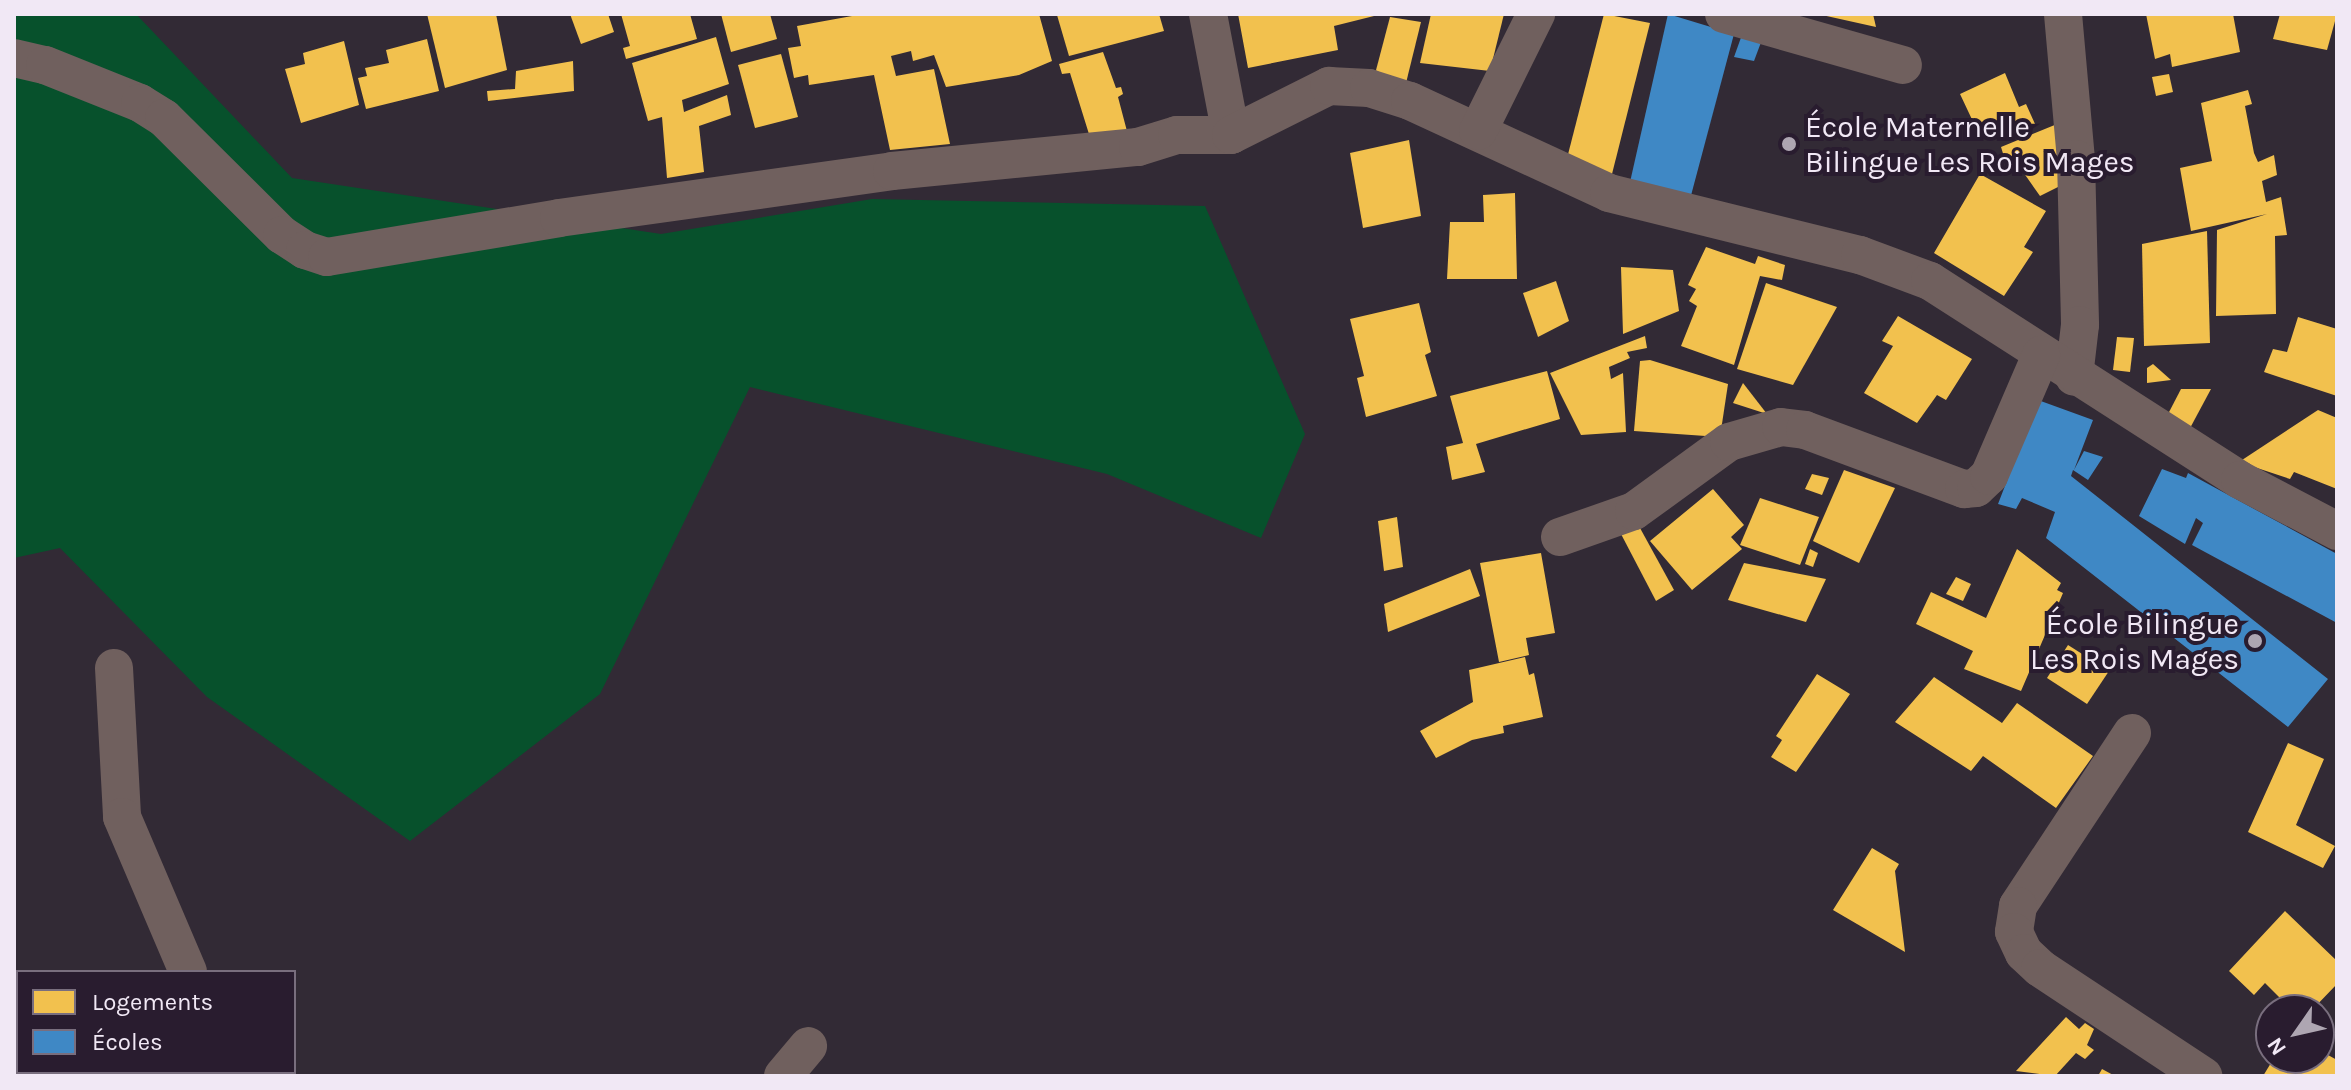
<!DOCTYPE html>
<meta charset="utf-8">
<style>
body{margin:0}
#map{position:relative;width:2351px;height:1090px;overflow:hidden;background:#322a35;font-family:Karla,sans-serif}
div>[style]{position:absolute}
.green>*{inset:0;background:#07512c}
.homes>*{inset:0;background:#f2c14e}
.schools>*{inset:0;background:#3f88c5}
.street>*{height:38px;margin:-19px;padding:0 19px;transform-origin:19px;border-radius:19px;background:#70605e}
.dots>*{width:22px;height:22px;translate:-50% -50%;box-sizing:border-box;border:4px solid #291c2f;border-radius:50%}
span{translate:-50% -50%;white-space:nowrap;text-align:center;line-height:1.15;-webkit-text-stroke:8px #291c2f;paint-order:stroke}
.poi-label{font-size:30px;color:#f1e8f5}
.left{translate:0 -50%;text-align:left}
.right{translate:-100% -50%;text-align:right}
.frame{position:absolute;inset:0;border:16px solid #f1e8f5;pointer-events:none}
.legend{position:absolute;left:16px;top:970px;width:280px;height:104px;box-sizing:border-box;background:#291c2f;border:2px solid #796e7e;margin:0;padding:10px 14px;list-style:none;font-size:24px;color:#f1e8f5}
.legend li{display:flex;align-items:center;gap:16px;height:40px}
.legend b{width:40px;border:2px solid #796e7e}
.north{position:absolute;left:2255px;top:994px;width:80px;height:80px;box-sizing:border-box;background:#291c2f;border:2px solid #796e7e;border-radius:50%;rotate:236deg;font-size:22px;font-weight:700;line-height:32px;text-align:center;color:#f1e8f5}
.north::after{content:'';display:block;margin:auto;width:28px;height:36px;background:#aea6b2;clip-path:polygon(50% 0,100% 100%,50% 72%,0 100%)}
</style>
<div id="map">
<div class="green">
<i style="clip-path:polygon(14px 14px,136px 14px,292px 178px,661px 234px,872px 199px,1205px 206px,1305px 434px,1261px 538px,1107px 474px,750px 387px,600px 694px,410px 841px,207px 697px,60px 548px,14px 558px)"></i>
</div>
<div class="homes">
<i style="clip-path:polygon(427px 14px,496px 14px,507px 70px,445px 88px)"></i>
<i style="clip-path:polygon(570px 14px,608px 14px,614px 32px,581px 44px)"></i>
<i style="clip-path:polygon(621px 14px,690px 14px,697px 39px,626px 59px,623px 48px,630px 46px)"></i>
<i style="clip-path:polygon(721px 14px,770px 14px,777px 39px,731px 52px)"></i>
<i style="clip-path:polygon(863px 14px,1039px 14px,1052px 61px,1019px 75px,946px 87px,934px 55px,913px 61px,911px 51px,891px 56px,896px 76px,934px 69px,950px 144px,890px 150px,874px 75px,809px 85px,808px 75px,794px 78px,788px 48px,801px 46px,797px 26px)"></i>
<i style="clip-path:polygon(1159px 14px,1164px 31px,1069px 56px,1057px 15px)"></i>
<i style="clip-path:polygon(1238px 14px,1378px 14px,1378px 15px,1334px 26px,1338px 50px,1248px 68px)"></i>
<i style="clip-path:polygon(1431px 14px,1504px 14px,1490px 71px,1420px 63px)"></i>
<i style="clip-path:polygon(1604px 14px,1650px 23px,1611px 178px,1564px 170px)"></i>
<i style="clip-path:polygon(1823px 14px,1873px 14px,1876px 27px,1822px 15px)"></i>
<i style="clip-path:polygon(2146px 14px,2233px 14px,2240px 52px,2172px 67px,2170px 54px,2155px 59px)"></i>
<i style="clip-path:polygon(2280px 14px,2337px 14px,2327px 50px,2273px 39px)"></i>
<i style="clip-path:polygon(1390px 17px,1421px 22px,1406px 83px,1375px 74px)"></i>
<i style="clip-path:polygon(716px 37px,729px 84px,682px 100px,684px 112px,727px 95px,731px 115px,699px 126px,704px 172px,667px 178px,662px 117px,648px 121px,632px 63px)"></i>
<i style="clip-path:polygon(427px 39px,439px 91px,366px 109px,358px 78px,367px 76px,365px 68px,389px 63px,386px 50px)"></i>
<i style="clip-path:polygon(344px 41px,359px 105px,301px 123px,285px 69px,305px 64px,303px 53px)"></i>
<i style="clip-path:polygon(1103px 52px,1116px 88px,1121px 87px,1123px 94px,1118px 97px,1128px 135px,1093px 147px,1070px 73px,1062px 74px,1059px 64px)"></i>
<i style="clip-path:polygon(781px 54px,798px 117px,755px 128px,738px 65px)"></i>
<i style="clip-path:polygon(573px 61px,574px 91px,488px 101px,487px 91px,515px 89px,516px 71px)"></i>
<i style="clip-path:polygon(2005px 73px,2019px 107px,2026px 104px,2035px 124px,1998px 130px,1993px 119px,1976px 128px,1960px 94px)"></i>
<i style="clip-path:polygon(2169px 74px,2173px 92px,2156px 96px,2152px 77px)"></i>
<i style="clip-path:polygon(2248px 90px,2252px 104px,2245px 106px,2254px 153px,2258px 162px,2274px 155px,2277px 175px,2262px 181px,2266px 202px,2281px 197px,2287px 235px,2275px 236px,2276px 314px,2216px 316px,2217px 230px,2267px 214px,2191px 231px,2180px 168px,2212px 161px,2201px 103px)"></i>
<i style="clip-path:polygon(2062px 122px,2069px 150px,2051px 157px,2068px 182px,2040px 196px,2021px 169px,2009px 173px,2001px 147px)"></i>
<i style="clip-path:polygon(1409px 140px,1421px 216px,1363px 228px,1350px 153px)"></i>
<i style="clip-path:polygon(1980px 174px,2046px 211px,2024px 247px,2033px 252px,2004px 296px,1934px 253px)"></i>
<i style="clip-path:polygon(1515px 193px,1517px 279px,1447px 279px,1450px 222px,1484px 222px,1483px 195px)"></i>
<i style="clip-path:polygon(2207px 231px,2210px 343px,2144px 346px,2142px 244px)"></i>
<i style="clip-path:polygon(1706px 247px,1755px 264px,1758px 256px,1785px 265px,1782px 280px,1760px 276px,1734px 365px,1681px 346px,1697px 306px,1689px 301px,1696px 289px,1688px 285px)"></i>
<i style="clip-path:polygon(1621px 267px,1673px 270px,1679px 311px,1623px 334px)"></i>
<i style="clip-path:polygon(1556px 281px,1569px 321px,1538px 337px,1523px 293px)"></i>
<i style="clip-path:polygon(1766px 283px,1837px 307px,1793px 385px,1737px 369px)"></i>
<i style="clip-path:polygon(1419px 303px,1431px 352px,1425px 355px,1437px 396px,1366px 417px,1357px 378px,1364px 376px,1350px 319px)"></i>
<i style="clip-path:polygon(1898px 316px,1972px 359px,1946px 400px,1937px 395px,1917px 423px,1864px 393px,1893px 346px,1882px 341px)"></i>
<i style="clip-path:polygon(2298px 317px,2337px 329px,2337px 396px,2264px 372px,2273px 349px,2287px 352px)"></i>
<i style="clip-path:polygon(1645px 336px,1647px 348px,1627px 352px,1630px 358px,1609px 367px,1611px 379px,1623px 373px,1626px 432px,1581px 435px,1550px 373px)"></i>
<i style="clip-path:polygon(2117px 337px,2134px 338px,2130px 372px,2113px 370px)"></i>
<i style="clip-path:polygon(1650px 360px,1728px 384px,1720px 437px,1634px 431px,1640px 361px)"></i>
<i style="clip-path:polygon(2153px 364px,2171px 380px,2147px 383px,2147px 368px)"></i>
<i style="clip-path:polygon(1547px 371px,1560px 419px,1476px 444px,1485px 472px,1452px 480px,1446px 447px,1463px 443px,1450px 396px)"></i>
<i style="clip-path:polygon(1743px 383px,1767px 414px,1733px 403px)"></i>
<i style="clip-path:polygon(2181px 389px,2211px 389px,2189px 430px,2167px 416px)"></i>
<i style="clip-path:polygon(2318px 410px,2337px 418px,2337px 489px,2294px 472px,2290px 479px,2239px 462px)"></i>
<i style="clip-path:polygon(1844px 470px,1895px 488px,1859px 563px,1813px 541px)"></i>
<i style="clip-path:polygon(1812px 474px,1829px 478px,1822px 495px,1805px 489px)"></i>
<i style="clip-path:polygon(1713px 489px,1744px 525px,1731px 537px,1742px 549px,1692px 590px,1650px 541px)"></i>
<i style="clip-path:polygon(1760px 498px,1819px 517px,1800px 565px,1740px 545px)"></i>
<i style="clip-path:polygon(1397px 517px,1403px 567px,1384px 571px,1378px 521px)"></i>
<i style="clip-path:polygon(1640px 528px,1674px 590px,1656px 601px,1621px 534px)"></i>
<i style="clip-path:polygon(1810px 549px,1818px 553px,1813px 567px,1805px 564px)"></i>
<i style="clip-path:polygon(2017px 549px,2061px 583px,2057px 590px,2063px 593px,2021px 691px,1964px 669px,1973px 651px,1916px 624px,1931px 592px,1986px 618px)"></i>
<i style="clip-path:polygon(1541px 553px,1555px 633px,1526px 638px,1529px 655px,1499px 662px,1480px 563px)"></i>
<i style="clip-path:polygon(1744px 563px,1826px 579px,1806px 622px,1728px 600px)"></i>
<i style="clip-path:polygon(1470px 569px,1480px 596px,1388px 632px,1384px 604px)"></i>
<i style="clip-path:polygon(1956px 577px,1971px 584px,1963px 601px,1946px 594px)"></i>
<i style="clip-path:polygon(2068px 645px,2109px 671px,2087px 704px,2047px 678px)"></i>
<i style="clip-path:polygon(1525px 657px,1529px 675px,1534px 673px,1543px 717px,1503px 726px,1504px 733px,1472px 740px,1436px 758px,1420px 731px,1473px 702px,1469px 670px)"></i>
<i style="clip-path:polygon(1817px 674px,1850px 694px,1796px 772px,1771px 757px,1782px 740px,1776px 736px)"></i>
<i style="clip-path:polygon(1934px 677px,2002px 723px,2017px 703px,2093px 756px,2056px 808px,1983px 756px,1971px 771px,1895px 722px)"></i>
<i style="clip-path:polygon(2288px 743px,2324px 759px,2296px 825px,2335px 846px,2323px 868px,2248px 832px)"></i>
<i style="clip-path:polygon(1872px 848px,1899px 864px,1895px 871px,1905px 952px,1833px 910px)"></i>
<i style="clip-path:polygon(2285px 911px,2337px 961px,2337px 984px,2312px 1010px,2292px 1010px,2265px 983px,2254px 995px,2229px 971px)"></i>
<i style="clip-path:polygon(2066px 1017px,2079px 1029px,2085px 1023px,2094px 1029px,2087px 1045px,2094px 1050px,2085px 1059px,2076px 1053px,2055px 1076px,2016px 1071px)"></i>
<i style="clip-path:polygon(2319px 1050px,2337px 1060px,2337px 1076px,2263px 1076px,2274px 1058px,2319px 1058px)"></i>
<i style="clip-path:polygon(2102px 1069px,2115px 1076px,2098px 1076px)"></i>
</div>
<div class="schools">
<i style="clip-path:polygon(1668px 14px,1734px 34px,1689px 203px,1628px 191px)"></i>
<i style="clip-path:polygon(1743px 32px,1763px 37px,1754px 61px,1734px 57px)"></i>
<i style="clip-path:polygon(2038px 400px,2093px 420px,2074px 470px,2084px 451px,2103px 457px,2088px 480px,2073px 470px,2071px 476px,2328px 679px,2288px 727px,2046px 538px,2055px 512px,2022px 498px,2016px 509px,1998px 504px)"></i>
<i style="clip-path:polygon(2162px 469px,2186px 478px,2188px 473px,2337px 554px,2337px 623px,2192px 545px,2203px 523px,2196px 518px,2185px 544px,2139px 516px)"></i>
</div>
<div class="street">
<i style="left:1208px;top:14px;width:123px;rotate:79.2deg"></i>
<i style="left:1724px;top:14px;width:186px;rotate:15.9deg"></i>
<i style="left:2063px;top:14px;width:146px;rotate:84.9deg"></i>
<i style="left:2076px;top:159px;width:166px;rotate:88.6deg"></i>
<i style="left:2080px;top:325px;width:52px;rotate:96.6deg"></i>
<i style="left:14px;top:58px;width:32px;rotate:13deg"></i>
<i style="left:45px;top:65px;width:102px;rotate:21.8deg"></i>
<i style="left:140px;top:103px;width:28px;rotate:32deg"></i>
<i style="left:164px;top:118px;width:166px;rotate:44.8deg"></i>
<i style="left:282px;top:235px;width:27px;rotate:33deg"></i>
<i style="left:305px;top:250px;width:23px;rotate:18deg"></i>
<i style="left:327px;top:257px;width:235px;rotate:-9.5deg"></i>
<i style="left:559px;top:218px;width:336px;rotate:-8deg"></i>
<i style="left:892px;top:171px;width:247px;rotate:-5.6deg"></i>
<i style="left:1138px;top:147px;width:41px;rotate:-17.1deg"></i>
<i style="left:1177px;top:135px;width:54px"></i>
<i style="left:1231px;top:135px;width:110px;rotate:-26.6deg"></i>
<i style="left:1329px;top:86px;width:40px;rotate:2.9deg"></i>
<i style="left:1369px;top:88px;width:43px;rotate:17.6deg"></i>
<i style="left:1410px;top:101px;width:219px;rotate:24.8deg"></i>
<i style="left:1609px;top:193px;width:259px;rotate:13.9deg"></i>
<i style="left:1860px;top:255px;width:75px;rotate:20.4deg"></i>
<i style="left:1930px;top:281px;width:368px;rotate:32.7deg"></i>
<i style="left:2240px;top:480px;width:110px;rotate:27.7deg"></i>
<i style="left:1478px;top:131px;width:131px;rotate:-63.6deg"></i>
<i style="left:1560px;top:537px;width:78px;rotate:-19.4deg"></i>
<i style="left:1634px;top:511px;width:117px;rotate:-36deg"></i>
<i style="left:1729px;top:442px;width:54px;rotate:-16.1deg"></i>
<i style="left:1781px;top:427px;width:24px;rotate:7deg"></i>
<i style="left:1805px;top:430px;width:170px;rotate:20.4deg"></i>
<i style="left:1964px;top:489px;width:12px;rotate:-5deg"></i>
<i style="left:1976px;top:488px;width:18px;rotate:-43deg"></i>
<i style="left:1989px;top:476px;width:132px;rotate:-66.7deg"></i>
<i style="left:114px;top:668px;width:149px;rotate:86.9deg"></i>
<i style="left:122px;top:817px;width:168px;rotate:66.9deg"></i>
<i style="left:2132px;top:733px;width:207px;rotate:123.4deg"></i>
<i style="left:2018px;top:906px;width:26px;rotate:99deg"></i>
<i style="left:2014px;top:932px;width:23px;rotate:65deg"></i>
<i style="left:2024px;top:953px;width:22px;rotate:43deg"></i>
<i style="left:2040px;top:968px;width:196px;rotate:33.5deg"></i>
<i style="left:235px;top:1072px;width:4px;rotate:63deg"></i>
<i style="left:783px;top:1076px;width:39px;rotate:-50deg"></i>
</div>
<div class="dots">
<i style="left:1789px;top:144px;background:#aea6b2"></i>
<i style="left:2255px;top:641px;background:#aea6b2"></i>
</div>
<div class="poi-label">
<span class="left" style="left:1805px;top:144px">École Maternelle<br>Bilingue Les Rois Mages</span>
<span class="right" style="left:2239px;top:641px">École Bilingue<br>Les Rois Mages</span>
</div>
<div class="frame"></div>
<ul class="legend">
<li><b style="height:22px;background:#f2c14e"></b>Logements</li>
<li><b style="height:22px;background:#3f88c5"></b>Écoles</li>
</ul>
<div class="north">N</div>
</div>
